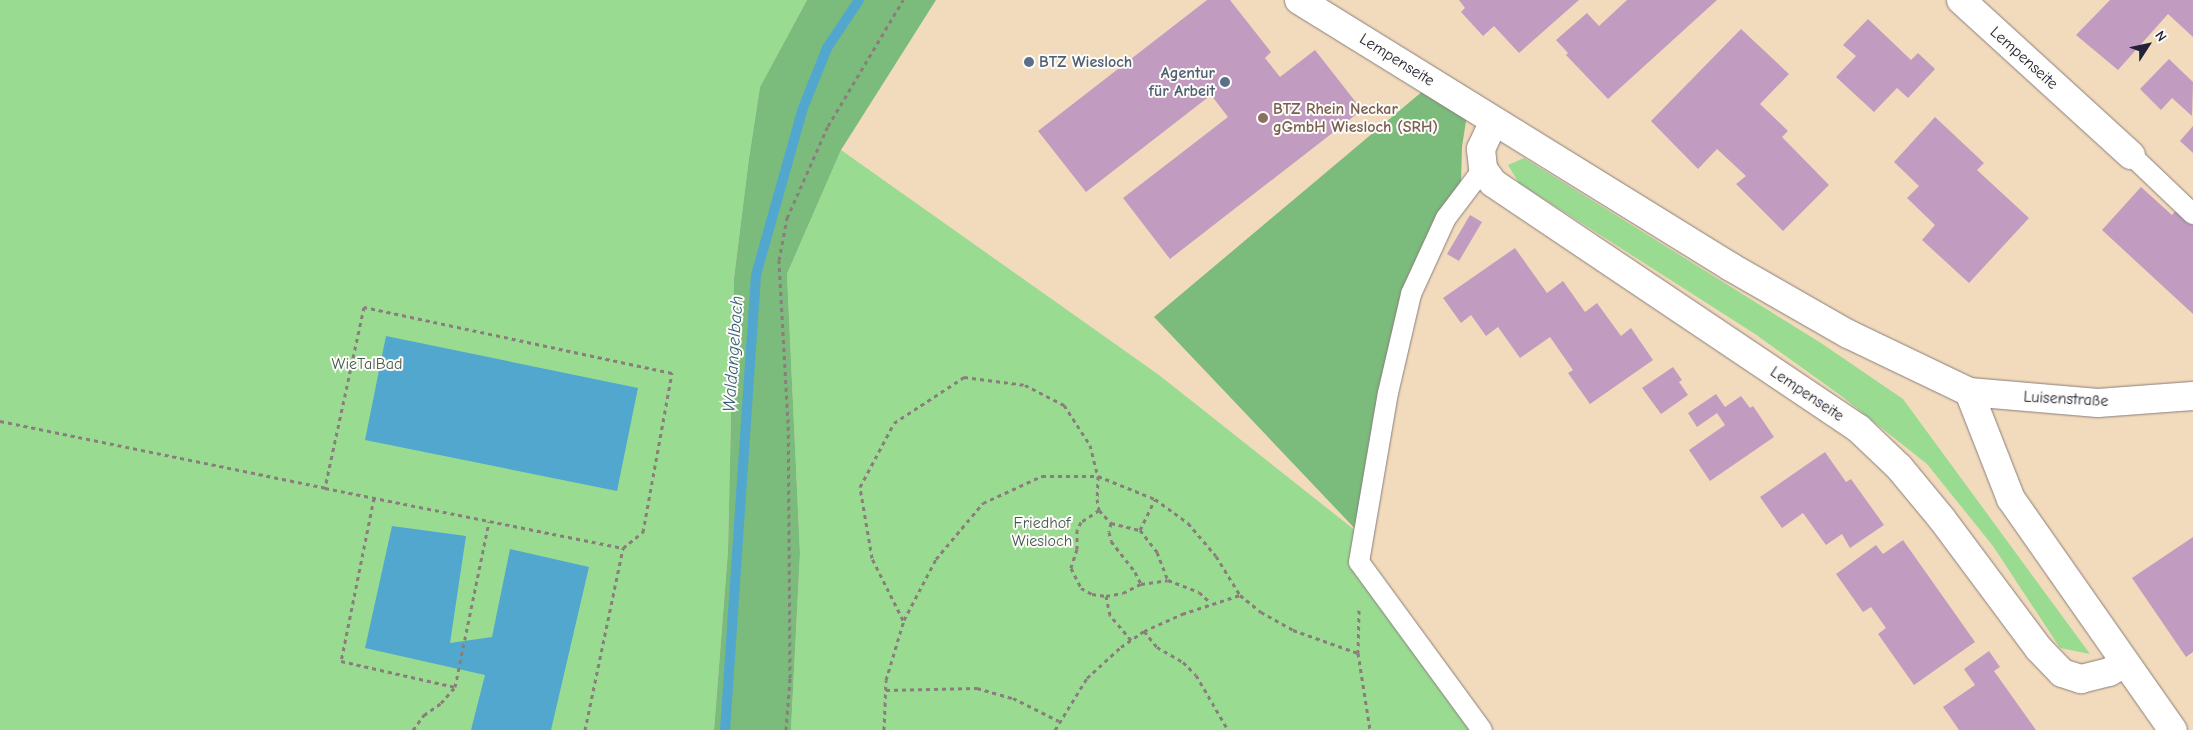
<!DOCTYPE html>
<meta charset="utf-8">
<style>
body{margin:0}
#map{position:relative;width:2193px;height:730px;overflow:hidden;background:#f2dbbc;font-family:"Comic Neue",sans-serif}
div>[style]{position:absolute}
.green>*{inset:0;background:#9adb92}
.forest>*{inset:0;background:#7bbb7c}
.water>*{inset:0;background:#52a7ce}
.stream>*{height:10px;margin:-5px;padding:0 5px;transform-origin:5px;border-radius:5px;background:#52a7ce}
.building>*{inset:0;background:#c19cc0}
.path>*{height:3px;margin-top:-1.5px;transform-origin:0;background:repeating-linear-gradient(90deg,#8a7e7c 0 4px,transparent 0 8px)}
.roads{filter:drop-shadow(0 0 1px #8a7e7c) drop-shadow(0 0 1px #8a7e7c)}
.lane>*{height:20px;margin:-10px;padding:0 10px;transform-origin:10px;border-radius:10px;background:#fff}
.street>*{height:28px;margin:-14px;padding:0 14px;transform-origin:14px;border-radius:14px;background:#fff}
.dots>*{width:14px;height:14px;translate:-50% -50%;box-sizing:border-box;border:2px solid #fdfcf7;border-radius:50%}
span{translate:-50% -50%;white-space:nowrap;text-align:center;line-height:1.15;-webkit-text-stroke:4px #fdfcf7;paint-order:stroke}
.street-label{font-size:16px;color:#22223b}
.service-label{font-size:16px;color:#4e5e75;font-weight:700}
.left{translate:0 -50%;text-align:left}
.right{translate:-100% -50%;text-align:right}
.education-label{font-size:16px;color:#785e54;font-weight:700}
.park-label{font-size:16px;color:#465a55}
.water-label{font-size:18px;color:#385e7d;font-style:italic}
.north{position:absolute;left:2123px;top:20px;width:50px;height:50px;-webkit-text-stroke:4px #fdfcf7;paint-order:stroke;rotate:55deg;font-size:14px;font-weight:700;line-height:20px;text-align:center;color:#22223b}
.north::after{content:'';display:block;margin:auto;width:18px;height:22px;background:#22223b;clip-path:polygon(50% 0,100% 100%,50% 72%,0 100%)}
</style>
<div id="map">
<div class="green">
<i style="clip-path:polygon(0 0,807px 0,760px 87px,749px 158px,734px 278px,728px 550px,714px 730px,0 730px)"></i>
<i style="clip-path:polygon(841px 150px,1159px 375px,1361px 535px,1355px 562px,1471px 730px,791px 730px,800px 553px,787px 274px)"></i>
<i style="clip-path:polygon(1524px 158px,1821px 343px,1903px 399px,2090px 654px,2060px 648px,1993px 546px,1927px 464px,1840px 395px,1755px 334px,1519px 183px,1508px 165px)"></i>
</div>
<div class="forest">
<i style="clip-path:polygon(807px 0,936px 0,841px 150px,787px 274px,800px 553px,791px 730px,714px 730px,728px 550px,734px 278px,749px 158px,760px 87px)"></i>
<i style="clip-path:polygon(1430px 85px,1468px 108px,1462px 147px,1461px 184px,1404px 300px,1374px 413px,1362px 500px,1361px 535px,1154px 317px)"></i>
</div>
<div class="water">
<i style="clip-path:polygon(386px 336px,638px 388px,617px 491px,365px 440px)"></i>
<i style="clip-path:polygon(392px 526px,466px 536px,450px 643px,492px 637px,510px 549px,589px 567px,551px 730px,471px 730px,485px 675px,365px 648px)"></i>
</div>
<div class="stream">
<i style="left:725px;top:730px;width:456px;rotate:-86.1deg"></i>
<i style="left:756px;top:275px;width:173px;rotate:-74.3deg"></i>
<i style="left:803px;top:108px;width:65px;rotate:-68.2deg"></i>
<i style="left:827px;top:48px;width:58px;rotate:-56.3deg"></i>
</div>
<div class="building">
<i style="clip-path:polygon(1207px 0,1230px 0,1271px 52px,1265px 58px,1280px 77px,1315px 50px,1362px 110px,1170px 259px,1123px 198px,1228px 117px,1211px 95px,1086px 192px,1038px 131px)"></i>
<i style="clip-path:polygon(1459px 0,1579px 0,1519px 53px,1494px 26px,1483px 36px,1461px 12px,1465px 8px)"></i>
<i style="clip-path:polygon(1627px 0,1717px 0,1608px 99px,1566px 55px,1568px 53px,1556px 40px,1587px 13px,1599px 26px)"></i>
<i style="clip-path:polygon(2110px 0,2193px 0,2193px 37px,2168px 14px,2118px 70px,2076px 35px)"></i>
<i style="clip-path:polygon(1868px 19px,1911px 60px,1918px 53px,1935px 69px,1908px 98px,1897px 88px,1874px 112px,1836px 77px,1856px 56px,1843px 45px)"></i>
<i style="clip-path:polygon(1741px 29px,1789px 74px,1760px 104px,1788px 131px,1782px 137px,1829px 185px,1783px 231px,1736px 184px,1746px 176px,1717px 149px,1698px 169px,1651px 121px)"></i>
<i style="clip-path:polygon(2169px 59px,2193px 82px,2192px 116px,2172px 98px,2161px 110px,2140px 89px)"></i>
<i style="clip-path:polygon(1935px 117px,1984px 163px,1977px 170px,2029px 218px,1969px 283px,1922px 240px,1935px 225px,1907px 198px,1919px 186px,1894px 162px)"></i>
<i style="clip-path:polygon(2193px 126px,2193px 153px,2180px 141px)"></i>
<i style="clip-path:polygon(2141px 187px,2172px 215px,2180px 206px,2193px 218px,2193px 314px,2102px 230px)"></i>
<i style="clip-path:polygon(1470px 215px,1482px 222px,1459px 261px,1447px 254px)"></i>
<i style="clip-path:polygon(1515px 248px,1547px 293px,1563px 281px,1585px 312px,1597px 303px,1621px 336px,1631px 328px,1653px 360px,1590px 404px,1568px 373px,1573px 370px,1550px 337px,1520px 358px,1498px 327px,1486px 336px,1471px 315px,1461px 323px,1443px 298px)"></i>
<i style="clip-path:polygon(1673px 367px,1682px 380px,1679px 382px,1688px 395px,1661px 414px,1642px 388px)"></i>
<i style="clip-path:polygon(1716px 394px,1725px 407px,1741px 396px,1750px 408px,1753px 406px,1774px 437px,1710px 481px,1689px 450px,1725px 425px,1717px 413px,1697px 427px,1688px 413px)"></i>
<i style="clip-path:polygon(1825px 452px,1846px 482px,1851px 479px,1884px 525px,1850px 548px,1842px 534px,1826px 545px,1803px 513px,1782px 528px,1760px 497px)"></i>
<i style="clip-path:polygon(2193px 537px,2193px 652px,2186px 657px,2132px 578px)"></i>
<i style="clip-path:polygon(1903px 540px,1975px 642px,1914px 685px,1878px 634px,1886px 628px,1871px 607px,1863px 612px,1836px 574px,1876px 545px,1883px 554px)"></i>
<i style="clip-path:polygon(1989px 651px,2000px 667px,1994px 671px,2036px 730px,1959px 730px,1943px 707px,1975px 685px,1964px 669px)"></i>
</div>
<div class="path">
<i style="left:0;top:421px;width:332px;rotate:11.6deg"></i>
<i style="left:325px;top:488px;width:304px;rotate:11.4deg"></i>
<i style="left:623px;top:548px;width:26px;rotate:-39deg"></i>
<i style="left:643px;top:532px;width:162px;rotate:-79.7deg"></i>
<i style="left:672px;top:373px;width:315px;rotate:-167.9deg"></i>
<i style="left:364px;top:307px;width:185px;rotate:102.2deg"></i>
<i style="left:374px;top:498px;width:166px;rotate:101.4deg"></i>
<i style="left:341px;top:661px;width:117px;rotate:12.8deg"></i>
<i style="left:1099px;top:510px;width:22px;rotate:146deg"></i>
<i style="left:1081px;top:522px;width:9px;rotate:117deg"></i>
<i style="left:1077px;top:530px;width:19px;rotate:90deg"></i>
<i style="left:1077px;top:549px;width:20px;rotate:108deg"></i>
<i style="left:1071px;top:568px;width:22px;rotate:63deg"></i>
<i style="left:1081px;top:588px;width:13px;rotate:29deg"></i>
<i style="left:1092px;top:594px;width:14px;rotate:8deg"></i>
<i style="left:1111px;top:523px;width:9px;rotate:103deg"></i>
<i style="left:1109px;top:532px;width:9px;rotate:77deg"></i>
<i style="left:1111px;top:541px;width:39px;rotate:52deg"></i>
<i style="left:1135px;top:572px;width:13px;rotate:63deg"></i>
<i style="left:1140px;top:530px;width:34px;rotate:-64deg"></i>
<i style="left:1359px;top:610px;width:43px;rotate:91.3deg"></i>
<i style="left:1358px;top:653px;width:78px;rotate:81.1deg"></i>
<i style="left:903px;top:620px;width:69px;rotate:-116.6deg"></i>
<i style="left:872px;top:558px;width:72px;rotate:-99.6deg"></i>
<i style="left:860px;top:487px;width:72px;rotate:-62deg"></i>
<i style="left:894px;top:423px;width:84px;rotate:-33.3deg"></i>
<i style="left:964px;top:377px;width:62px;rotate:7.5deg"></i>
<i style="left:1025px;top:385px;width:44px;rotate:27.1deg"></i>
<i style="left:1064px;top:405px;width:48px;rotate:57deg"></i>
<i style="left:1090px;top:445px;width:32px;rotate:76deg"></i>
<i style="left:1098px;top:476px;width:23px;rotate:92deg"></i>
<i style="left:1097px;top:499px;width:11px;rotate:80deg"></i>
<i style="left:1099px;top:510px;width:18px;rotate:47deg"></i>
<i style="left:1111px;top:523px;width:30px;rotate:14deg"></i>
<i style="left:1140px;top:530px;width:28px;rotate:52deg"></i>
<i style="left:1157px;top:552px;width:30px;rotate:69deg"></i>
<i style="left:1144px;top:631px;width:21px;rotate:51deg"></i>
<i style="left:1157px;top:647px;width:30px;rotate:30deg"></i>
<i style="left:1183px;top:662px;width:18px;rotate:45deg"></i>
<i style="left:1196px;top:675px;width:64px;rotate:59.8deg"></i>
<i style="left:1131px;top:640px;width:33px;rotate:-130deg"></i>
<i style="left:1110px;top:615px;width:19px;rotate:-102deg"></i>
<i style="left:1106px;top:596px;width:17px;rotate:-10deg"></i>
<i style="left:1123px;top:593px;width:20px;rotate:-27deg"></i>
<i style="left:1141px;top:584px;width:27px;rotate:-8deg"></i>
<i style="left:1168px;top:580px;width:33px;rotate:21deg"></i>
<i style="left:1199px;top:592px;width:16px;rotate:43deg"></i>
<i style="left:886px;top:690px;width:91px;rotate:-1.3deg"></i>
<i style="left:977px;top:688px;width:37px;rotate:16deg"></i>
<i style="left:1013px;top:698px;width:51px;rotate:26.6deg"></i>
<i style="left:413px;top:730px;width:19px;rotate:-54deg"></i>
<i style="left:424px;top:715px;width:21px;rotate:-35deg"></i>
<i style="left:441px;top:703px;width:21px;rotate:-49deg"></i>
<i style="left:455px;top:687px;width:169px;rotate:-78.4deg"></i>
<i style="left:585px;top:730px;width:186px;rotate:-78.2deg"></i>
<i style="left:786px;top:730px;width:52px;rotate:-85.6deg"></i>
<i style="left:790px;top:678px;width:255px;rotate:-90.4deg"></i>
<i style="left:788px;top:423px;width:163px;rotate:-93.2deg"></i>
<i style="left:779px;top:260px;width:43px;rotate:-79.2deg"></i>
<i style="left:787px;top:218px;width:101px;rotate:-66deg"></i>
<i style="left:828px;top:126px;width:147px;rotate:-59.2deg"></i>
<i style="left:884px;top:730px;width:50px;rotate:-87.7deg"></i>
<i style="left:886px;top:680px;width:63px;rotate:-73.3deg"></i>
<i style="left:904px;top:620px;width:69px;rotate:-62.3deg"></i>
<i style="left:936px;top:559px;width:73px;rotate:-50deg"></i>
<i style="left:983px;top:503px;width:65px;rotate:-24.6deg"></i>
<i style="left:1042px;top:476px;width:56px"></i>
<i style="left:1098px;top:476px;width:61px;rotate:22deg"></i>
<i style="left:1155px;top:499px;width:41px;rotate:36deg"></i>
<i style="left:1188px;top:523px;width:43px;rotate:49.7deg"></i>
<i style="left:1216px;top:556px;width:46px;rotate:58.4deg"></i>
<i style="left:1240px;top:595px;width:27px;rotate:39deg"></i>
<i style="left:1261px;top:612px;width:37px;rotate:29deg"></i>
<i style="left:1293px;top:630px;width:69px;rotate:19.5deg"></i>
<i style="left:1055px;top:730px;width:61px;rotate:-58.4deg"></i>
<i style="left:1087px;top:678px;width:46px;rotate:-42.4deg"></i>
<i style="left:1121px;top:647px;width:28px;rotate:-35deg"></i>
<i style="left:1144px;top:631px;width:42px;rotate:-24.1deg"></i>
<i style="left:1182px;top:614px;width:61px;rotate:-18.1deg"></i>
</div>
<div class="roads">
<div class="lane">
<i style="left:2131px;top:155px;width:86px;rotate:43.6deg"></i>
<i style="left:1482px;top:730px;width:208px;rotate:-126.2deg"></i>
<i style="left:1359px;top:562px;width:171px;rotate:-80.3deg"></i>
<i style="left:1388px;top:393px;width:102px;rotate:-76.9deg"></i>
<i style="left:1411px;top:294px;width:84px;rotate:-65.3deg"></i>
<i style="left:1446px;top:218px;width:61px;rotate:-52.9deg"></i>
</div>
<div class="street">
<i style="left:1299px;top:0;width:508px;rotate:31.72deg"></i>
<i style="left:1731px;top:267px;width:135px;rotate:29.8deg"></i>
<i style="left:1848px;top:334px;width:134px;rotate:25.6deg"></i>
<i style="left:1969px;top:392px;width:115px;rotate:68.6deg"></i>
<i style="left:2011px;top:499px;width:282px;rotate:55deg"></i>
<i style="left:1961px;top:0;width:230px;rotate:42.4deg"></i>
<i style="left:1494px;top:121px;width:31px;rotate:115deg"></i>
<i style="left:1481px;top:149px;width:20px;rotate:84deg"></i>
<i style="left:1483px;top:169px;width:17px;rotate:54deg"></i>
<i style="left:1493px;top:183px;width:440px;rotate:33.9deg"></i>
<i style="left:1858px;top:428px;width:57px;rotate:43.6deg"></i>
<i style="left:1899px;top:467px;width:67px;rotate:50.4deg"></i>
<i style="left:1942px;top:519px;width:162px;rotate:53.3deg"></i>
<i style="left:2039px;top:649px;width:33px;rotate:46deg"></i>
<i style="left:2062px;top:673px;width:20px;rotate:18deg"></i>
<i style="left:2081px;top:679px;width:29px;rotate:-14deg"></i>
<i style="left:2109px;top:672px;width:18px;rotate:-29deg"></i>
<i style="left:1969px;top:392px;width:129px;rotate:4.9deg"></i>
<i style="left:2098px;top:403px;width:95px;rotate:-4.2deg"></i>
</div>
</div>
<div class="dots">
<i style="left:1029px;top:62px;background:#5c6f8a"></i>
<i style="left:1225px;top:82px;background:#5c6f8a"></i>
<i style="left:1263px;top:118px;background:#8d6e63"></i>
</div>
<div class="street-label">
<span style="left:2024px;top:58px;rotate:42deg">Lempenseite</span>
<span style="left:1397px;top:60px;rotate:32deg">Lempenseite</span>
<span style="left:1807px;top:394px;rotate:34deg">Lempenseite</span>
<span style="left:2066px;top:399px;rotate:3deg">Luisenstraße</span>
</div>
<div class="service-label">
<span class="left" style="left:1039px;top:62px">BTZ Wiesloch</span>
<span class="right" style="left:1215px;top:82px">Agentur<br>für Arbeit</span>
</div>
<div class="education-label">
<span class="left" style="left:1273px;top:118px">BTZ Rhein Neckar<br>gGmbH Wiesloch (SRH)</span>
</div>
<div class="park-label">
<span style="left:367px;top:364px">WieTalBad</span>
<span style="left:1042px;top:532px">Friedhof<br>Wiesloch</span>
</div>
<div class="water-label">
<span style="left:734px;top:354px;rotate:-86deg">Waldangelbach</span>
</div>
<div class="north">N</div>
</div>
